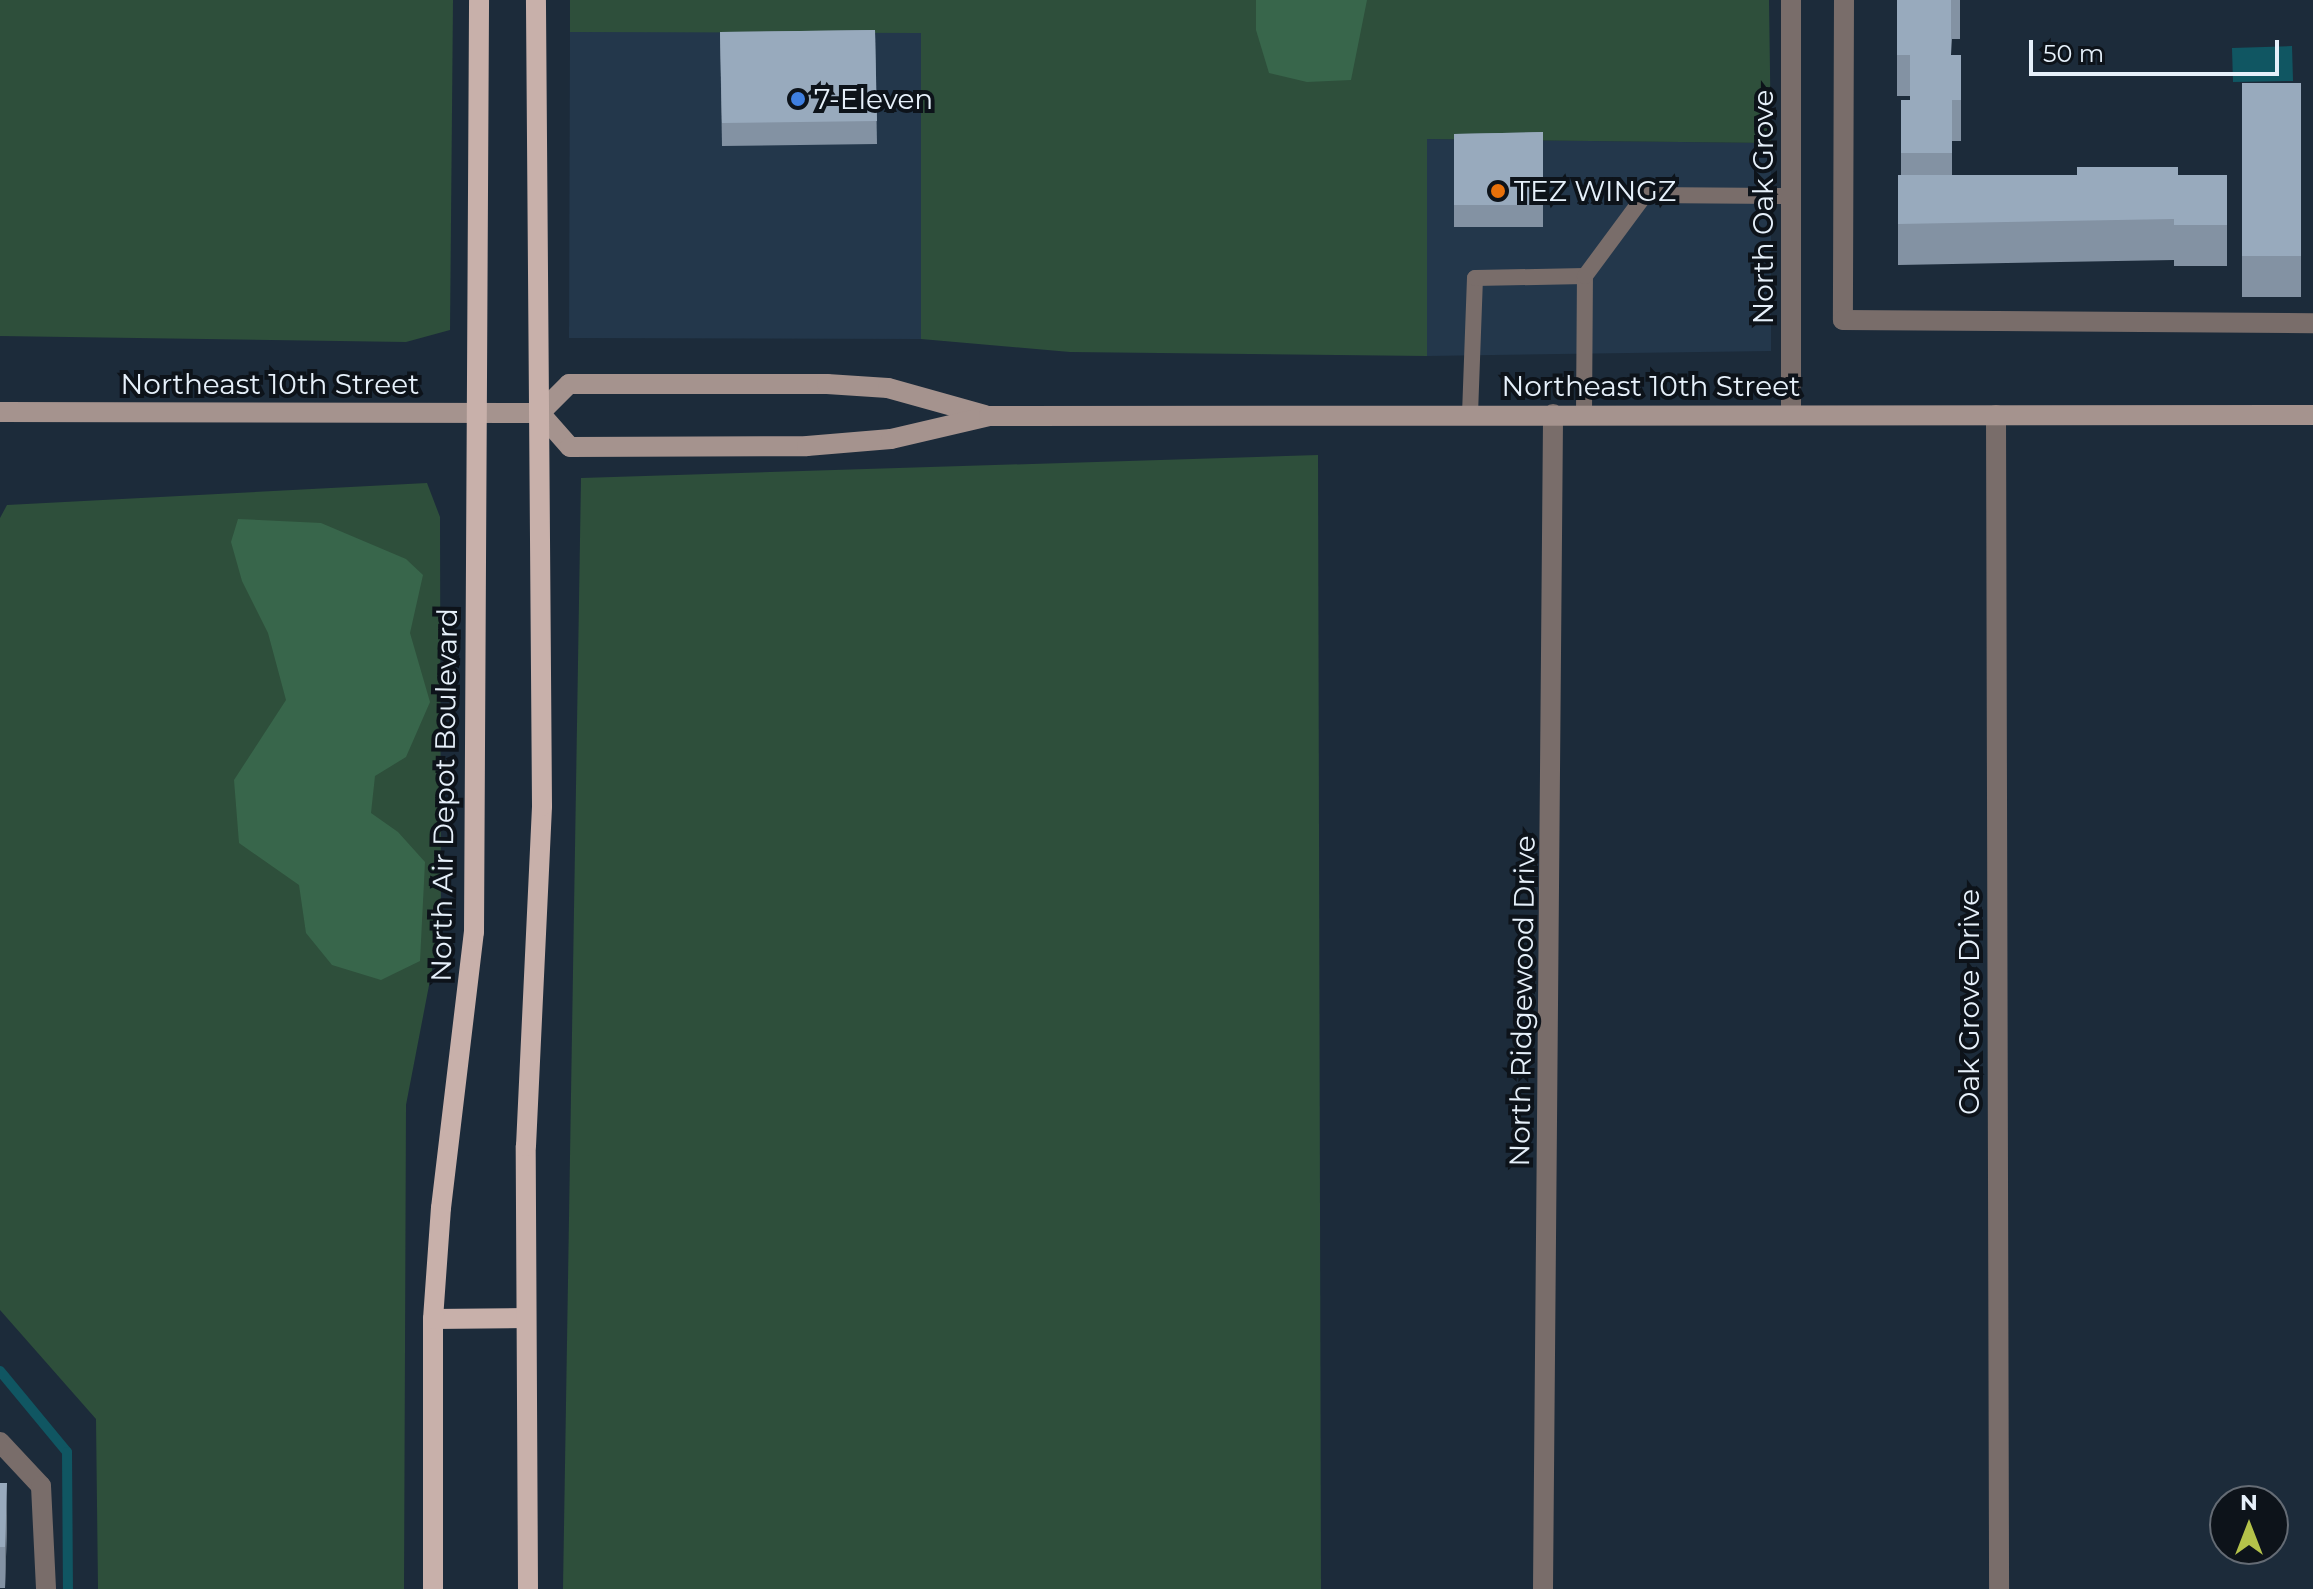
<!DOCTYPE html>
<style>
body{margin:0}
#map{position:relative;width:2313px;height:1589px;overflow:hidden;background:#1c2b3a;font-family:Montserrat,sans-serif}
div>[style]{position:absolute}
.built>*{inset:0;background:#23374b}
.green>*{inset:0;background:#2e4f3b}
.forest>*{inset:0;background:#38664b}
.water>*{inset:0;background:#105662}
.stream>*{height:10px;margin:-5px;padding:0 5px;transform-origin:5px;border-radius:5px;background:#105662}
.lane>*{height:16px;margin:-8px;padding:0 8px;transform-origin:8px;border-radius:8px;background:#796d6a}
.street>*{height:20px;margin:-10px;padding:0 10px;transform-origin:10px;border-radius:10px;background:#796d6a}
.secondary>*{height:20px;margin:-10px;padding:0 10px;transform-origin:10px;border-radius:10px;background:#a5938e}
.primary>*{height:20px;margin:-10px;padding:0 10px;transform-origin:10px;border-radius:10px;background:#c8b0aa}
.wall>*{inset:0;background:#8392a3}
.shaded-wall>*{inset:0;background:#6a7784}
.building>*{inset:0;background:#98aabd}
.dots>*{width:22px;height:22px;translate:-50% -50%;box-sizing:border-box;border:4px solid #0d131a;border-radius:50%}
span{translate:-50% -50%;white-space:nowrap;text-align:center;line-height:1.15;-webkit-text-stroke:8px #0d131a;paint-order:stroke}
.poi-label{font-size:28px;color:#e6f0fa}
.left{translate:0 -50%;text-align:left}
.street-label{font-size:28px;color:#e6f0fa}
.north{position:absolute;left:2209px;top:1485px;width:80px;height:80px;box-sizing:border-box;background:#0d131a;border:2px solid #646b74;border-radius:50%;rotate:0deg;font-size:22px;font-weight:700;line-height:32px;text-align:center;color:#e6f0fa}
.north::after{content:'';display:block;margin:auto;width:28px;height:36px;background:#b4c24a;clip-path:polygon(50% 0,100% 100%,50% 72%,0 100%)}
.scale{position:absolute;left:2029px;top:40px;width:250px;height:36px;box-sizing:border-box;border:4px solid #e6f0fa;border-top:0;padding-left:10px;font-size:24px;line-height:28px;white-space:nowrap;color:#e6f0fa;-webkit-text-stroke:6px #0d131a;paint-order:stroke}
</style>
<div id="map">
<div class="built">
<i style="clip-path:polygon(570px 32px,922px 32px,921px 339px,569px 338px)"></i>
<i style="clip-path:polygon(1427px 139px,1771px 143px,1771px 351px,1427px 356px)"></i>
</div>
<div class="green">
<i style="clip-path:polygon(0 0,453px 0,450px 330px,406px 342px,0 336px)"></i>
<i style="clip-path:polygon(570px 0,1769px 0,1771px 143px,1427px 139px,1427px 356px,1070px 352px,921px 339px,921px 33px,570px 32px)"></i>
<i style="clip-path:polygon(1318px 455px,1321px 1589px,563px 1589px,581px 478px)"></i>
<i style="clip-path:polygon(427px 483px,440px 517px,441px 923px,406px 1105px,404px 1589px,98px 1589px,96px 1419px,0 1310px,0 518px,7px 505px)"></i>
</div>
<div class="forest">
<i style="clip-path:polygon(1256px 0,1367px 0,1351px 80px,1307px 82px,1269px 73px,1256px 30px)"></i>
<i style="clip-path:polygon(238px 519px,321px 523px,406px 559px,423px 575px,410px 633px,430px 702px,406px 757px,375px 776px,371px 813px,398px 832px,425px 862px,420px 961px,381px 980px,332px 965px,306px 933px,299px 885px,239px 843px,234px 780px,286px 700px,268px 633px,242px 581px,231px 542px)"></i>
</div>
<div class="water">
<i style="clip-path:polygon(2292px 46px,2293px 81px,2233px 82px,2232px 48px)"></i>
</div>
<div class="stream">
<i style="left:0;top:1371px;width:105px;rotate:50.4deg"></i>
<i style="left:67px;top:1452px;width:137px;rotate:89.6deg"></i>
</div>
<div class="lane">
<i style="left:1470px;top:414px;width:136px;rotate:-87.9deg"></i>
<i style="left:1475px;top:278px;width:110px;rotate:-1deg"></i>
<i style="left:1584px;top:414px;width:138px;rotate:-89.6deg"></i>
<i style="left:1585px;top:276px;width:101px;rotate:-53.5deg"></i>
<i style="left:1645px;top:195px;width:146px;rotate:0.4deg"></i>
</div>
<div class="street">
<i style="left:1791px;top:0;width:414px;rotate:90deg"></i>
<i style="left:1844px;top:0;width:320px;rotate:90.2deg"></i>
<i style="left:1843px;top:320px;width:470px;rotate:0.4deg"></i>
<i style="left:1996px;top:415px;width:1174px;rotate:89.85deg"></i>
<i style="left:0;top:1442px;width:60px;rotate:47deg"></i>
<i style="left:41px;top:1486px;width:103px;rotate:87.2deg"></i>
<i style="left:1543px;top:1589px;width:1175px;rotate:-89.51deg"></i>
</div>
<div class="secondary">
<i style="left:0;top:412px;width:540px;rotate:0.11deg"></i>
<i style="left:540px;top:413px;width:41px;rotate:-45deg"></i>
<i style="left:569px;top:384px;width:258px"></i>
<i style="left:827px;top:384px;width:61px;rotate:3.8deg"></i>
<i style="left:888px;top:388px;width:101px;rotate:15.6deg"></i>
<i style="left:540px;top:413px;width:45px;rotate:48.6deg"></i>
<i style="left:570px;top:447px;width:237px;rotate:-0.2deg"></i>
<i style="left:807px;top:446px;width:84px;rotate:-4.8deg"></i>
<i style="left:891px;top:439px;width:101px;rotate:-13.2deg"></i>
<i style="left:989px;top:416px;width:1324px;rotate:-0.04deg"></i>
</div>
<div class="primary">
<i style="left:433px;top:1319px;width:93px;rotate:-0.6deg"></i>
<i style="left:433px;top:1589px;width:270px;rotate:-90deg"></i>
<i style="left:433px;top:1319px;width:111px;rotate:-85.9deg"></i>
<i style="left:441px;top:1208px;width:278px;rotate:-83.2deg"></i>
<i style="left:474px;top:932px;width:932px;rotate:-89.69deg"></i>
<i style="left:528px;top:1589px;width:443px;rotate:-90.3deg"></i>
<i style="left:526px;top:1146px;width:340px;rotate:-87.3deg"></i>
<i style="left:542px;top:806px;width:806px;rotate:-90.43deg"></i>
</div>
<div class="wall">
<i style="clip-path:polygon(1897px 0,1960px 0,1960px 39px,1952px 39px,1951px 55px,1961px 55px,1961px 141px,1952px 141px,1952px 175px,2227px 175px,2227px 266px,2174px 266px,2174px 260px,1898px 265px,1898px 175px,1901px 175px,1901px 100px,1910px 100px,1910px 96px,1897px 96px)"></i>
<i style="clip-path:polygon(875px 30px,877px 144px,722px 146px,720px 32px)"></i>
<i style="clip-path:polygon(2242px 83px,2301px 83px,2301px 297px,2242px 297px)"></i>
<i style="clip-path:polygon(1543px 132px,1543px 227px,1454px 227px,1454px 134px)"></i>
<i style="clip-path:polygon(0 1483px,7px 1524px,5px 1588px,0 1588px)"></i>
</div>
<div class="shaded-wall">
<i style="clip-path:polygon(7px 1483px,7px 1524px,5px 1588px,5px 1547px)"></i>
</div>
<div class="building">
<i style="clip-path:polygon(1897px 0,1951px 0,1951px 55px,1961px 55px,1961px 100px,1952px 100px,1952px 153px,1901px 153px,1901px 100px,1910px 100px,1910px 55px,1897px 55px)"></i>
<i style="clip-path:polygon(875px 30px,877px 121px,722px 123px,720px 32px)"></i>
<i style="clip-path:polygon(2242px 83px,2301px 83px,2301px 256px,2242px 256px)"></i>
<i style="clip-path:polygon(1543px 132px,1543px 205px,1454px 205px,1454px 134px)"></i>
<i style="clip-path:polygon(2077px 167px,2178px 167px,2178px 175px,2227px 175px,2227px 225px,2174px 225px,2174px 219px,1898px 224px,1898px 175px,2077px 175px)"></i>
<i style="clip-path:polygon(0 1483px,7px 1483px,5px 1547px,0 1547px)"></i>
</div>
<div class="dots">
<i style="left:798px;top:99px;background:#3f7fe0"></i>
<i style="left:1498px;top:191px;background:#e8710a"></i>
</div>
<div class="poi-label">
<span class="left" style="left:814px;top:99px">7-Eleven</span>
<span class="left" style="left:1514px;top:191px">TEZ WINGZ</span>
</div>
<div class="street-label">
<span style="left:1763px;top:207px;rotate:-90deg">North Oak Grove</span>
<span style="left:270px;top:384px">Northeast 10th Street</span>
<span style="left:1651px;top:386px">Northeast 10th Street</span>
<span style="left:444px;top:795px;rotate:-89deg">North Air Depot Boulevard</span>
<span style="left:1522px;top:1001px;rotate:-89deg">North Ridgewood Drive</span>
<span style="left:1969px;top:1002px;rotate:-90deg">Oak Grove Drive</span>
</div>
<div class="north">N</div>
<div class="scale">50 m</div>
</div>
